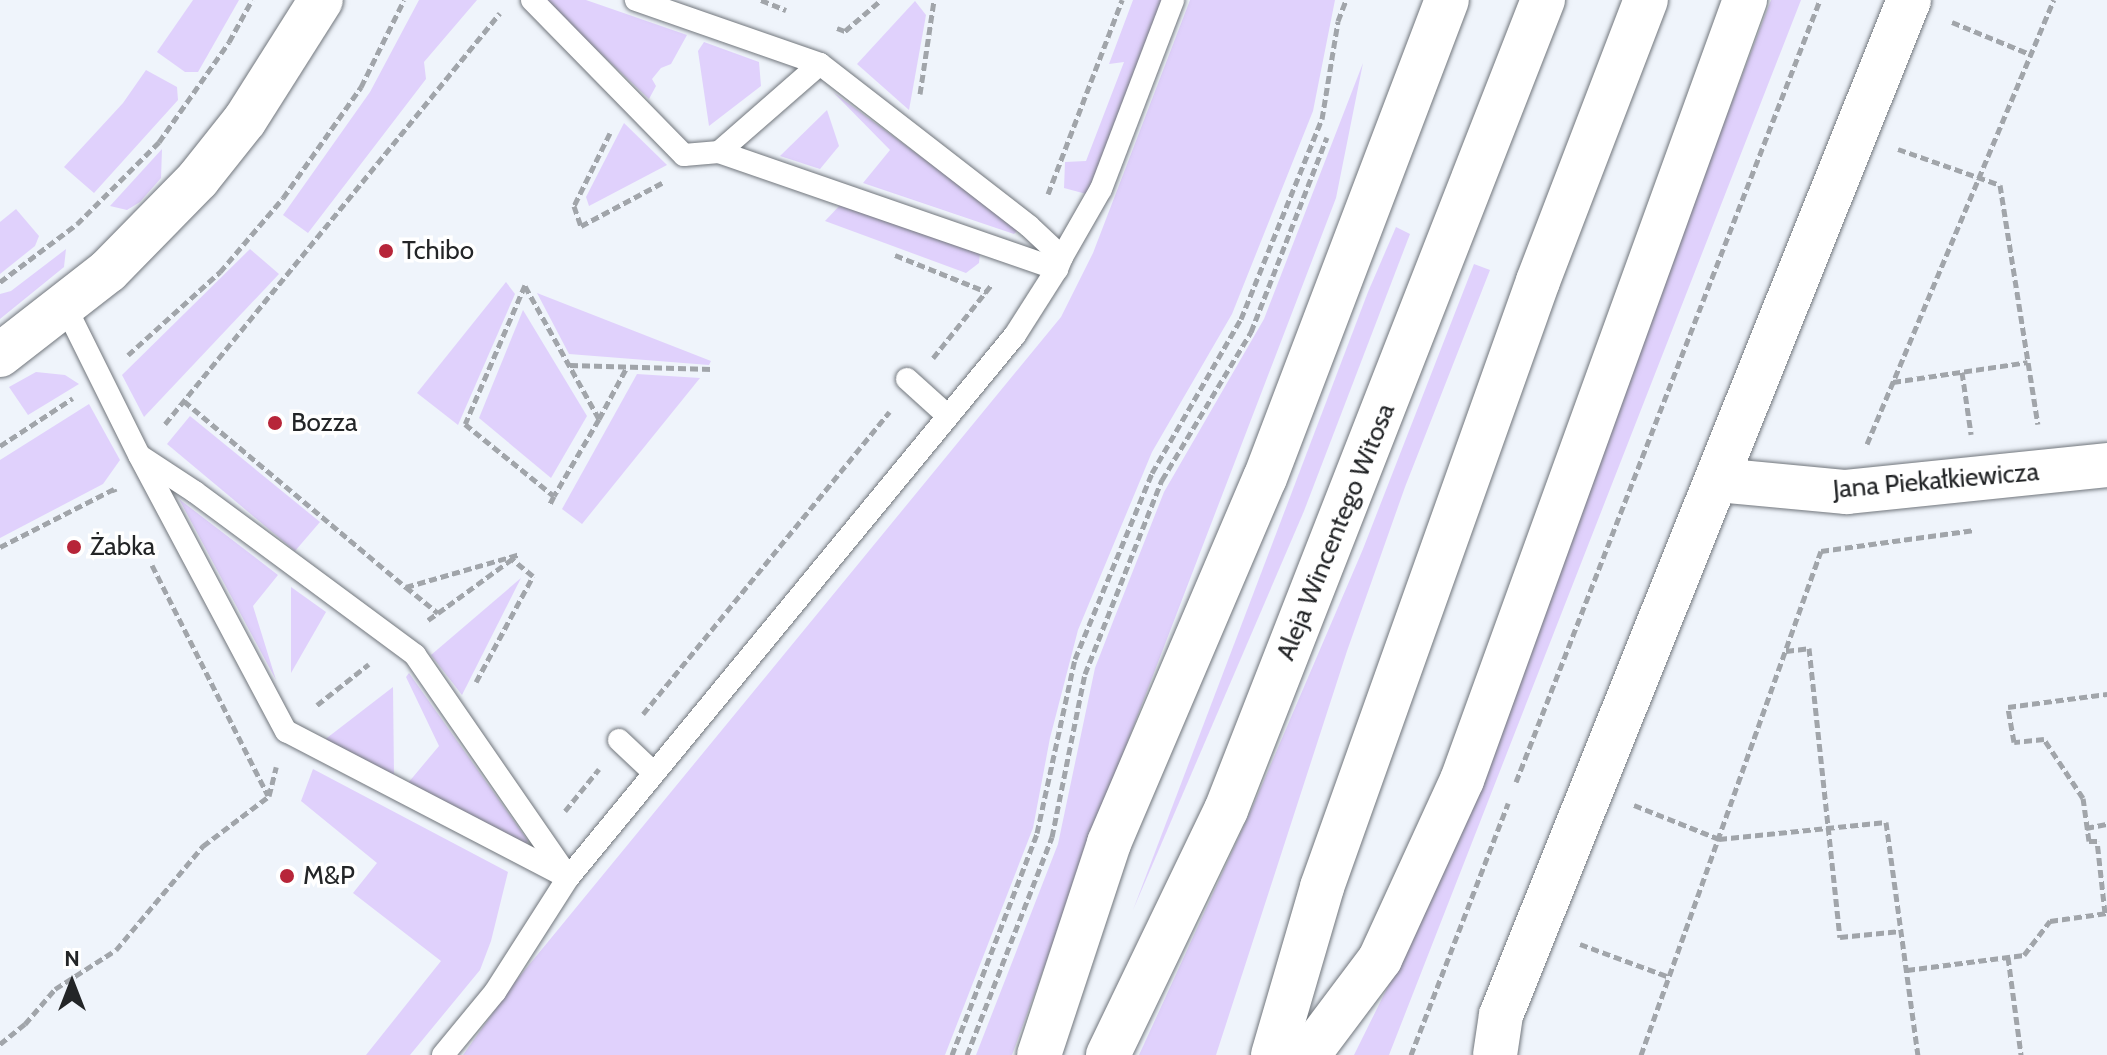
<!DOCTYPE html>
<meta charset="utf-8">
<style>
body{margin:0}
#map{position:relative;width:2107px;height:1055px;overflow:hidden;background:#eff4fb;font-family:Cabin,sans-serif}
div>[style]{position:absolute}
.green>*{inset:0;background:#e0d1fc}
.path>*{height:5px;margin-top:-2.5px;transform-origin:0;background:repeating-linear-gradient(90deg,#a1a5aa 0 8px,transparent 0 12px)}
.roads{filter:drop-shadow(0 0 2px #71767c) drop-shadow(0 0 2px #71767c)}
.service>*{height:22px;margin:-11px;padding:0 11px;transform-origin:11px;border-radius:11px;background:#fff}
.minor>*{height:44px;margin:-22px;padding:0 22px;transform-origin:22px;border-radius:22px;background:#fff}
.primary>*{height:44px;margin:-22px;padding:0 22px;transform-origin:22px;border-radius:22px;background:#fff}
.dots>*{width:22px;height:22px;translate:-50% -50%;box-sizing:border-box;border:4px solid #fff;border-radius:50%}
span{translate:-50% -50%;white-space:nowrap;text-align:center;line-height:1.15;-webkit-text-stroke:7px #fff;paint-order:stroke}
.poi-label{font-size:26px;color:#232527}
.left{translate:0 -50%;text-align:left}
.street-label{font-size:26px;color:#232527}
.north{position:absolute;left:32px;top:943px;width:80px;height:80px;-webkit-text-stroke:6px #fff;paint-order:stroke;rotate:0deg;font-size:22px;font-weight:700;line-height:32px;text-align:center;color:#232527}
.north::after{content:'';display:block;margin:auto;width:28px;height:36px;background:#232527;clip-path:polygon(50% 0,100% 100%,50% 72%,0 100%)}
</style>
<div id="map">
<div class="green">
<i style="clip-path:polygon(193px 0,239px 0,198px 72px,185px 72px,157px 52px)"></i>
<i style="clip-path:polygon(419px 0,477px 0,424px 62px,426px 79px,308px 233px,283px 215px,370px 92px)"></i>
<i style="clip-path:polygon(544px 0,586px 0,687px 35px,671px 64px,661px 68px,652px 79px,656px 86px,649px 99px)"></i>
<i style="clip-path:polygon(1133px 0,1166px 0,1090px 195px,1064px 188px,1065px 162px,1086px 161px,1124px 62px,1109px 64px)"></i>
<i style="clip-path:polygon(1190px 0,1335px 0,1313px 111px,1232px 314px,1152px 452px,1078px 630px,1050px 738px,1033px 828px,945px 1055px,463px 1055px,515px 982px,1061px 317px,1093px 253px)"></i>
<i style="clip-path:polygon(1771px 0,1801px 0,1389px 1055px,1354px 1055px,1411px 940px)"></i>
<i style="clip-path:polygon(915px 1px,926px 15px,909px 110px,857px 64px)"></i>
<i style="clip-path:polygon(704px 42px,759px 62px,761px 86px,709px 126px,698px 51px)"></i>
<i style="clip-path:polygon(1363px 63px,1336px 198px,1111px 785px,1012px 1055px,976px 1055px,1058px 844px,1095px 668px,1114px 619px,1164px 492px,1264px 319px)"></i>
<i style="clip-path:polygon(146px 70px,177px 87px,178px 100px,94px 193px,64px 167px,123px 103px)"></i>
<i style="clip-path:polygon(833px 92px,1019px 229px,1014px 234px,863px 183px,890px 150px)"></i>
<i style="clip-path:polygon(827px 110px,839px 146px,820px 169px,780px 156px)"></i>
<i style="clip-path:polygon(624px 123px,667px 165px,589px 206px,586px 197px)"></i>
<i style="clip-path:polygon(162px 149px,161px 178px,140px 202px,127px 210px,110px 206px)"></i>
<i style="clip-path:polygon(842px 203px,980px 252px,979px 263px,966px 273px,825px 221px)"></i>
<i style="clip-path:polygon(16px 209px,39px 236px,35px 246px,0 274px,0 222px)"></i>
<i style="clip-path:polygon(1396px 227px,1410px 234px,1304px 511px,1133px 910px,1368px 292px)"></i>
<i style="clip-path:polygon(66px 249px,64px 267px,0 319px,0 294px,11px 291px)"></i>
<i style="clip-path:polygon(250px 249px,279px 274px,144px 417px,122px 375px)"></i>
<i style="clip-path:polygon(1474px 264px,1490px 270px,1405px 487px,1347px 651px,1216px 1055px,1139px 1055px,1253px 806px,1363px 549px)"></i>
<i style="clip-path:polygon(506px 282px,515px 294px,458px 425px,417px 393px)"></i>
<i style="clip-path:polygon(537px 293px,711px 361px,709px 365px,569px 354px)"></i>
<i style="clip-path:polygon(523px 310px,587px 416px,551px 478px,479px 418px)"></i>
<i style="clip-path:polygon(36px 372px,65px 375px,79px 384px,28px 415px,9px 387px)"></i>
<i style="clip-path:polygon(637px 374px,700px 378px,582px 524px,562px 509px)"></i>
<i style="clip-path:polygon(89px 404px,120px 460px,103px 484px,0 538px,0 460px)"></i>
<i style="clip-path:polygon(190px 416px,320px 522px,295px 551px,167px 444px)"></i>
<i style="clip-path:polygon(179px 499px,278px 575px,253px 606px,276px 680px)"></i>
<i style="clip-path:polygon(521px 578px,462px 695px,431px 655px)"></i>
<i style="clip-path:polygon(291px 587px,326px 612px,291px 673px)"></i>
<i style="clip-path:polygon(409px 673px,528px 841px,526px 844px,408px 783px,439px 746px,406px 677px)"></i>
<i style="clip-path:polygon(393px 687px,394px 778px,323px 741px)"></i>
<i style="clip-path:polygon(313px 769px,508px 872px,491px 941px,480px 970px,410px 1055px,366px 1055px,441px 961px,353px 893px,377px 863px,301px 801px)"></i>
</div>
<div class="path">
<i style="left:761px;top:0;width:27px;rotate:22deg"></i>
<i style="left:1952px;top:22px;width:87px;rotate:22.4deg"></i>
<i style="left:837px;top:28px;width:9px;rotate:21deg"></i>
<i style="left:845px;top:31px;width:48px;rotate:-40.7deg"></i>
<i style="left:920px;top:94px;width:95px;rotate:-81.5deg"></i>
<i style="left:610px;top:133px;width:81px;rotate:116.3deg"></i>
<i style="left:574px;top:206px;width:21px;rotate:71deg"></i>
<i style="left:581px;top:226px;width:92px;rotate:-28deg"></i>
<i style="left:1898px;top:149px;width:108px;rotate:19.4deg"></i>
<i style="left:2000px;top:185px;width:242px;rotate:81deg"></i>
<i style="left:1048px;top:194px;width:208px;rotate:-69.1deg"></i>
<i style="left:895px;top:255px;width:99px;rotate:21.9deg"></i>
<i style="left:0;top:282px;width:96px;rotate:-37deg"></i>
<i style="left:77px;top:224px;width:116px;rotate:-45deg"></i>
<i style="left:159px;top:142px;width:122px;rotate:-55deg"></i>
<i style="left:229px;top:42px;width:48px;rotate:-61.3deg"></i>
<i style="left:525px;top:285px;width:151px;rotate:113.3deg"></i>
<i style="left:465px;top:424px;width:114px;rotate:39deg"></i>
<i style="left:554px;top:496px;width:11px;rotate:117deg"></i>
<i style="left:525px;top:286px;width:152px;rotate:60.9deg"></i>
<i style="left:599px;top:419px;width:89px;rotate:120.3deg"></i>
<i style="left:128px;top:355px;width:124px;rotate:-42.1deg"></i>
<i style="left:220px;top:272px;width:97px;rotate:-49.6deg"></i>
<i style="left:283px;top:198px;width:136px;rotate:-54.9deg"></i>
<i style="left:361px;top:87px;width:97px;rotate:-63.7deg"></i>
<i style="left:933px;top:358px;width:95px;rotate:-51.4deg"></i>
<i style="left:570px;top:365px;width:142px;rotate:1.6deg"></i>
<i style="left:1962px;top:372px;width:63px;rotate:81.7deg"></i>
<i style="left:1893px;top:382px;width:136px;rotate:-8.4deg"></i>
<i style="left:184px;top:401px;width:290px;rotate:40deg"></i>
<i style="left:406px;top:587px;width:119px;rotate:-16.1deg"></i>
<i style="left:599px;top:419px;width:59px;rotate:-61.7deg"></i>
<i style="left:165px;top:424px;width:530px;rotate:-50.82deg"></i>
<i style="left:1867px;top:444px;width:482px;rotate:-67.2deg"></i>
<i style="left:0;top:446px;width:87px;rotate:-33.3deg"></i>
<i style="left:0;top:547px;width:128px;rotate:-27deg"></i>
<i style="left:114px;top:489px;width:3px;rotate:72deg"></i>
<i style="left:152px;top:565px;width:258px;rotate:63.3deg"></i>
<i style="left:406px;top:587px;width:41px;rotate:39.1deg"></i>
<i style="left:438px;top:613px;width:92px;rotate:-36.1deg"></i>
<i style="left:428px;top:620px;width:12px;rotate:-35deg"></i>
<i style="left:1786px;top:651px;width:23px;rotate:-7deg"></i>
<i style="left:1809px;top:648px;width:291px;rotate:83.9deg"></i>
<i style="left:1840px;top:937px;width:61px;rotate:-5.6deg"></i>
<i style="left:476px;top:682px;width:120px;rotate:-61.7deg"></i>
<i style="left:533px;top:576px;width:27px;rotate:-141deg"></i>
<i style="left:317px;top:705px;width:66px;rotate:-38.3deg"></i>
<i style="left:643px;top:714px;width:390px;rotate:-50.8deg"></i>
<i style="left:1516px;top:782px;width:839px;rotate:-68.76deg"></i>
<i style="left:1634px;top:805px;width:92px;rotate:21.8deg"></i>
<i style="left:1719px;top:839px;width:168px;rotate:-5.8deg"></i>
<i style="left:1886px;top:822px;width:235px;rotate:82.2deg"></i>
<i style="left:565px;top:811px;width:54px;rotate:-51deg"></i>
<i style="left:2086px;top:828px;width:21px;rotate:-11deg"></i>
<i style="left:2105px;top:913px;width:72px;rotate:-96.3deg"></i>
<i style="left:2097px;top:841px;width:8px;rotate:180deg"></i>
<i style="left:2089px;top:841px;width:43px;rotate:-97.9deg"></i>
<i style="left:2083px;top:798px;width:71px;rotate:-123.5deg"></i>
<i style="left:2044px;top:739px;width:30px;rotate:174deg"></i>
<i style="left:2014px;top:742px;width:36px;rotate:-100deg"></i>
<i style="left:2008px;top:707px;width:100px;rotate:-7.5deg"></i>
<i style="left:1580px;top:944px;width:95px;rotate:20.3deg"></i>
<i style="left:2008px;top:957px;width:99px;rotate:82.4deg"></i>
<i style="left:1907px;top:970px;width:118px;rotate:-7.3deg"></i>
<i style="left:2024px;top:955px;width:43px;rotate:-52.6deg"></i>
<i style="left:2050px;top:921px;width:58px;rotate:-8deg"></i>
<i style="left:0;top:1044px;width:32px;rotate:-39deg"></i>
<i style="left:25px;top:1024px;width:46px;rotate:-49.4deg"></i>
<i style="left:55px;top:989px;width:72px;rotate:-32.6deg"></i>
<i style="left:116px;top:950px;width:136px;rotate:-50.1deg"></i>
<i style="left:203px;top:846px;width:83px;rotate:-37.1deg"></i>
<i style="left:269px;top:796px;width:30px;rotate:-76deg"></i>
<i style="left:952px;top:1055px;width:238px;rotate:-69deg"></i>
<i style="left:1037px;top:833px;width:178px;rotate:-77.7deg"></i>
<i style="left:1075px;top:659px;width:201px;rotate:-67.5deg"></i>
<i style="left:1152px;top:473px;width:178px;rotate:-60deg"></i>
<i style="left:1241px;top:319px;width:216px;rotate:-68deg"></i>
<i style="left:1322px;top:119px;width:99px;rotate:-80.7deg"></i>
<i style="left:1338px;top:21px;width:22px;rotate:-69deg"></i>
<i style="left:967px;top:1055px;width:234px;rotate:-68.7deg"></i>
<i style="left:1052px;top:837px;width:166px;rotate:-78.6deg"></i>
<i style="left:1085px;top:674px;width:209px;rotate:-68.4deg"></i>
<i style="left:1162px;top:480px;width:173px;rotate:-59deg"></i>
<i style="left:1251px;top:332px;width:209px;rotate:-68.7deg"></i>
<i style="left:1411px;top:1055px;width:270px;rotate:-68.9deg"></i>
<i style="left:1641px;top:1055px;width:535px;rotate:-70.35deg"></i>
<i style="left:1821px;top:551px;width:155px;rotate:-7.8deg"></i>
</div>
<div class="roads">
<div class="service">
<i style="left:532px;top:0;width:217px;rotate:45.6deg"></i>
<i style="left:684px;top:155px;width:35px;rotate:-5deg"></i>
<i style="left:719px;top:152px;width:358px;rotate:19.1deg"></i>
<i style="left:1057px;top:269px;width:13px;rotate:-67deg"></i>
<i style="left:1062px;top:257px;width:45px;rotate:-136.8deg"></i>
<i style="left:1029px;top:226px;width:264px;rotate:-142.2deg"></i>
<i style="left:820px;top:64px;width:195px;rotate:-160.8deg"></i>
<i style="left:719px;top:152px;width:134px;rotate:-41.1deg"></i>
<i style="left:1062px;top:257px;width:78px;rotate:-60.2deg"></i>
<i style="left:1101px;top:189px;width:202px;rotate:-69.1deg"></i>
<i style="left:65px;top:306px;width:166px;rotate:63.6deg"></i>
<i style="left:139px;top:455px;width:313px;rotate:62deg"></i>
<i style="left:286px;top:731px;width:318px;rotate:27.5deg"></i>
<i style="left:907px;top:379px;width:55px;rotate:42.1deg"></i>
<i style="left:140px;top:456px;width:66px;rotate:33.2deg"></i>
<i style="left:195px;top:492px;width:274px;rotate:36.5deg"></i>
<i style="left:415px;top:655px;width:266px;rotate:55.4deg"></i>
<i style="left:619px;top:740px;width:48px;rotate:43.3deg"></i>
<i style="left:443px;top:1055px;width:82px;rotate:-50.5deg"></i>
<i style="left:495px;top:992px;width:135px;rotate:-57.4deg"></i>
<i style="left:568px;top:878px;width:703px;rotate:-50.54deg"></i>
<i style="left:1015px;top:335px;width:78px;rotate:-57.5deg"></i>
</div>
<div class="minor">
<i style="left:0;top:355px;width:137px;rotate:-37.9deg"></i>
<i style="left:108px;top:271px;width:129px;rotate:-45.6deg"></i>
<i style="left:198px;top:179px;width:75px;rotate:-51.5deg"></i>
<i style="left:245px;top:120px;width:142px;rotate:-57.7deg"></i>
<i style="left:1718px;top:480px;width:129px;rotate:5.4deg"></i>
<i style="left:1846px;top:492px;width:262px;rotate:-5.9deg"></i>
<i style="left:1495px;top:1055px;width:40px;rotate:-81.5deg"></i>
<i style="left:1501px;top:1015px;width:1094px;rotate:-68.1deg"></i>
</div>
<div class="primary">
<i style="left:1039px;top:1055px;width:223px;rotate:-71.7deg"></i>
<i style="left:1109px;top:843px;width:397px;rotate:-66.9deg"></i>
<i style="left:1265px;top:478px;width:511px;rotate:-69.16deg"></i>
<i style="left:1108px;top:1055px;width:272px;rotate:-64.3deg"></i>
<i style="left:1226px;top:810px;width:870px;rotate:-68.63deg"></i>
<i style="left:1273px;top:1055px;width:175px;rotate:-73.7deg"></i>
<i style="left:1322px;top:887px;width:643px;rotate:-70.38deg"></i>
<i style="left:1538px;top:281px;width:301px;rotate:-69deg"></i>
<i style="left:1308px;top:1055px;width:120px;rotate:-53.1deg"></i>
<i style="left:1380px;top:959px;width:197px;rotate:-65.4deg"></i>
<i style="left:1462px;top:780px;width:830px;rotate:-70.06deg"></i>
</div>
</div>
<div class="dots">
<i style="left:386px;top:251px;background:#b72539"></i>
<i style="left:275px;top:423px;background:#b72539"></i>
<i style="left:74px;top:547px;background:#b72539"></i>
<i style="left:287px;top:876px;background:#b72539"></i>
</div>
<div class="poi-label">
<span class="left" style="left:402px;top:251px">Tchibo</span>
<span class="left" style="left:291px;top:423px">Bozza</span>
<span class="left" style="left:90px;top:547px">Żabka</span>
<span class="left" style="left:303px;top:876px">M&amp;P</span>
</div>
<div class="street-label">
<span style="left:1936px;top:481px;rotate:-5deg">Jana Piekałkiewicza</span>
<span style="left:1336px;top:532px;rotate:-68deg">Aleja Wincentego Witosa</span>
</div>
<div class="north">N</div>
</div>
